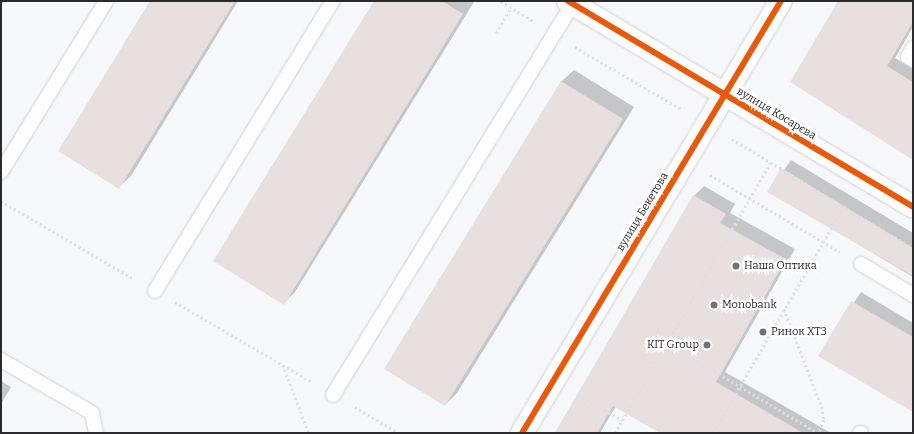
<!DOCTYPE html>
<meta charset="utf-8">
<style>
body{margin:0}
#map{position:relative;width:914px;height:434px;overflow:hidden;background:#f7f8fa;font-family:Bitter,serif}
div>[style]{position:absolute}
.shadow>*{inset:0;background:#0003}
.building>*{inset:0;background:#e7e0df}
.path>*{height:2.5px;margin-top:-1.25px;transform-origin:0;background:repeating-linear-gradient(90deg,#dfdfe0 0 2px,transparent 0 5px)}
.roads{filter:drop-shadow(0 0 1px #cecfd0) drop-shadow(0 0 1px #cecfd0)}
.lane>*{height:14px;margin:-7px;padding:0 7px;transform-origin:7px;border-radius:7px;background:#fefefe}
.street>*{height:22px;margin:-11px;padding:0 11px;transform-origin:11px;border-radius:11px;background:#fefefe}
.cycleway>*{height:6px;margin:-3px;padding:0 3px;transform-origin:3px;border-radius:3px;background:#e8590c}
.dots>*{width:11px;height:11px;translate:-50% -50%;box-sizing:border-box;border:2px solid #fff;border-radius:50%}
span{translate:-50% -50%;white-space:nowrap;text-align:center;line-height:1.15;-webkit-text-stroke:4px #fff;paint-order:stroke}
.street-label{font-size:11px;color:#2a2a2c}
.poi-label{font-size:11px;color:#2a2a2c}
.left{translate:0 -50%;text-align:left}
.right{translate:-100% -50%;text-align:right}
.frame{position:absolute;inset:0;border:2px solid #2a2a2c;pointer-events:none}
</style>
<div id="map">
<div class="shadow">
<i style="clip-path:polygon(1px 1px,4px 1px,1px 6px)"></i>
<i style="clip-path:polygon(151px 1px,238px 1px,131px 176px,119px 187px)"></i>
<i style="clip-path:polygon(375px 1px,474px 2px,295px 292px,284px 303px)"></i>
<i style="clip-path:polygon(839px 1px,913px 1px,913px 27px,895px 58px,913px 69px,913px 159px)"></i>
<i style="clip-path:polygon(574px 70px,634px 107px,457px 393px,445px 405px,385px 368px,562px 81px)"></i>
<i style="clip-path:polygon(791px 160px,913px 233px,913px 277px,769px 191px)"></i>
<i style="clip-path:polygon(704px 186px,735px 204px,730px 213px,795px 249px,725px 372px,831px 433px,662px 433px,616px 406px,600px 433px,555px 433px,694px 196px)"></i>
<i style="clip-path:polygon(861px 292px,913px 323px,913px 411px,819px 356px)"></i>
<i style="clip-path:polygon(1px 381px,11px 387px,1px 404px)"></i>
</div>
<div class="building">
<i style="clip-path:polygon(150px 1px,235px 1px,119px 189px,58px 151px)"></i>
<i style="clip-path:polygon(374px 1px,442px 1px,463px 14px,284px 305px,213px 261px)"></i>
<i style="clip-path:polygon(838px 1px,913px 1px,913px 22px,887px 66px,913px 82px,913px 160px,790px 82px)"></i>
<i style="clip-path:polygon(561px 81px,623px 119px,445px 406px,384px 369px)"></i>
<i style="clip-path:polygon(781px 168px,913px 248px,913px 276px,767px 192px)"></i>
<i style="clip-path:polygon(693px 195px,726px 214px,720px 223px,786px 259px,716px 382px,803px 433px,660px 433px,613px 406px,597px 433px,555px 433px)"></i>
<i style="clip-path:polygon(851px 301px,913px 337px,913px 412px,818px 356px)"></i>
</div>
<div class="path">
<i style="left:501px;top:1px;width:40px;rotate:32deg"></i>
<i style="left:496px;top:33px;width:30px;rotate:-60deg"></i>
<i style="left:575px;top:47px;width:125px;rotate:30.3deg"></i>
<i style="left:732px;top:139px;width:211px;rotate:31.1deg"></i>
<i style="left:710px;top:175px;width:151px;rotate:30.6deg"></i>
<i style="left:1px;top:201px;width:154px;rotate:30.4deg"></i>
<i style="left:175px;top:302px;width:159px;rotate:30.3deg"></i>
<i style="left:784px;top:309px;width:105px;rotate:68.8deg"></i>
<i style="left:822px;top:407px;width:13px;rotate:81deg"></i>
<i style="left:824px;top:420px;width:14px;rotate:111deg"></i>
<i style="left:667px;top:343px;width:176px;rotate:30.8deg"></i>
<i style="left:283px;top:365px;width:73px;rotate:69.1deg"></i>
<i style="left:578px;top:395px;width:51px;rotate:29.6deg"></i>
<i style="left:355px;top:407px;width:51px;rotate:30.6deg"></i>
<i style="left:615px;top:433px;width:313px;rotate:-60.1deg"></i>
<i style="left:713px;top:433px;width:262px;rotate:-60deg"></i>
</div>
<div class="roads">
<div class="lane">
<i style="left:913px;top:48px;width:10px;rotate:119deg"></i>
<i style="left:908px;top:57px;width:6px;rotate:31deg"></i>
<i style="left:1px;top:172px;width:201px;rotate:-58.4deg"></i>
<i style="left:861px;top:264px;width:61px;rotate:30.8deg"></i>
<i style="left:155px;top:291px;width:340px;rotate:-58.5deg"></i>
<i style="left:1px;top:360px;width:105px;rotate:30.2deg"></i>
<i style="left:92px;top:413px;width:20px;rotate:79deg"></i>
<i style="left:333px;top:395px;width:459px;rotate:-58.5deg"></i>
<i style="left:860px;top:433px;width:1px"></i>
</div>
<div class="street">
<i style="left:568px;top:1px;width:402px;rotate:30.8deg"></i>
<i style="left:522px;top:433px;width:504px;rotate:-59.06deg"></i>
</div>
</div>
<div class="cycleway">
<i style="left:568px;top:1px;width:402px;rotate:30.8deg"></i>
<i style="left:522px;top:433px;width:504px;rotate:-59.06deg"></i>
</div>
<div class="dots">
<i style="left:736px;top:266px;background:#727274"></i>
<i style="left:714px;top:305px;background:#727274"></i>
<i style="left:763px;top:332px;background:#727274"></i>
<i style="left:707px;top:345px;background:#727274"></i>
</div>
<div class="street-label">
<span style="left:776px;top:114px;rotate:31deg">вулиця Косарєва</span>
<span style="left:643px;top:212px;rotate:-59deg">вулиця Бекетова</span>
</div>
<div class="poi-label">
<span class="left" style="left:744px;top:266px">Наша Оптика</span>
<span class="left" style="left:722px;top:305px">Monobank</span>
<span class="left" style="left:771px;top:332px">Ринок ХТЗ</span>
<span class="right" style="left:699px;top:345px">KIT Group</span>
</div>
<div class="frame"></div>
</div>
